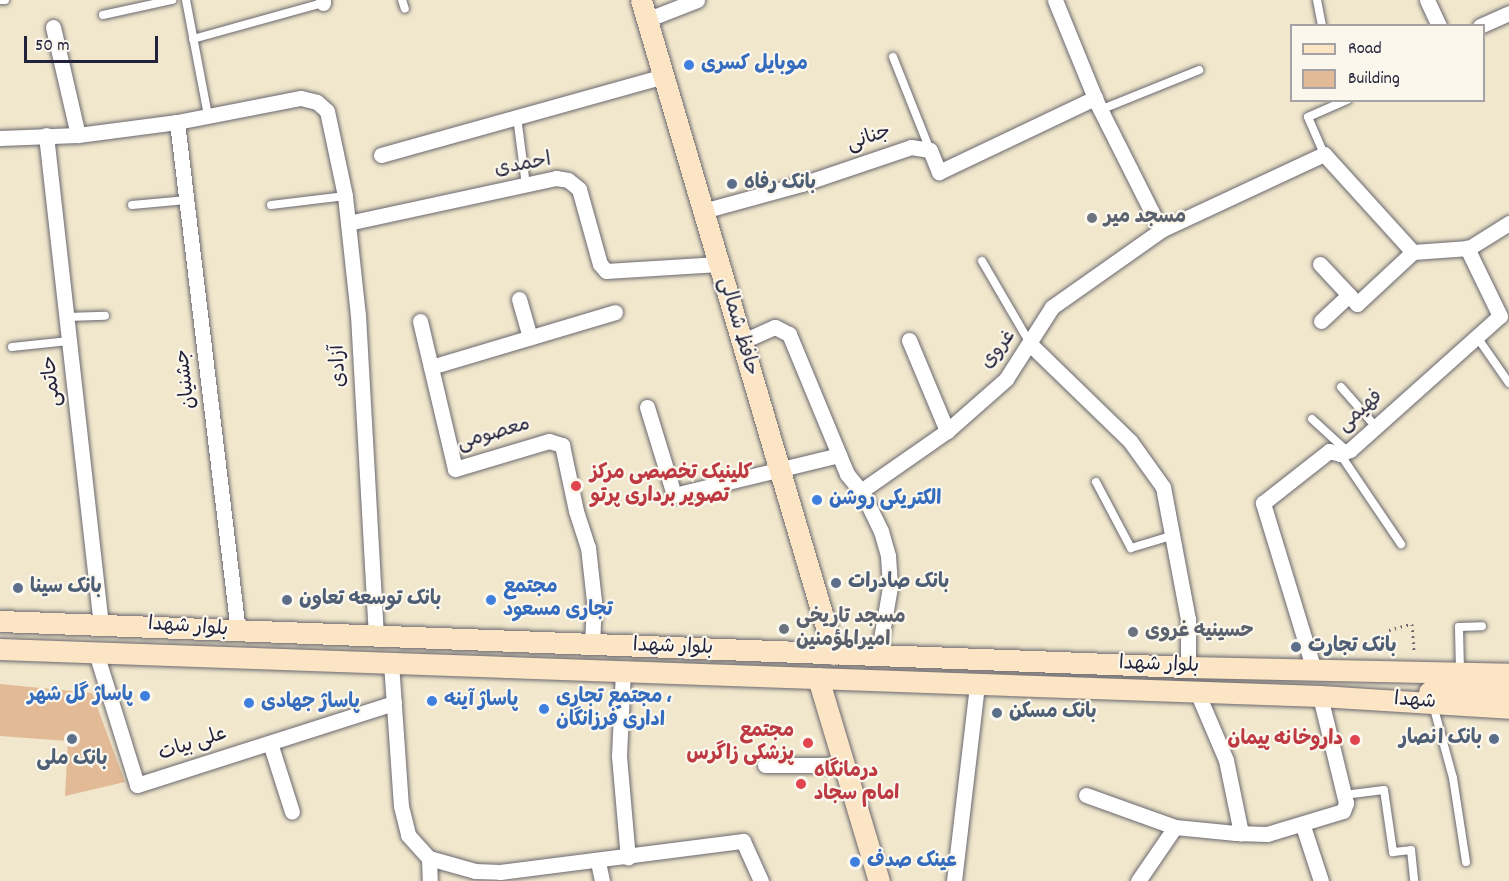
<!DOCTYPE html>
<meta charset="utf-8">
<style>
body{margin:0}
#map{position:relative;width:1509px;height:881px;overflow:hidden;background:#f0e7cc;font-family:Dekko,"Playpen Sans Arabic",sans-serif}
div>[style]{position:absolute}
.building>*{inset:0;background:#e2ba96}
.path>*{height:3px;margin-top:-1.5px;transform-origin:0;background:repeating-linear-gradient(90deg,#6a676e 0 1.5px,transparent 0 6px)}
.roads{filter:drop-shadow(0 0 2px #6a676e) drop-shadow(0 0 2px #6a676e)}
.service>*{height:8px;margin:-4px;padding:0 4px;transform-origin:4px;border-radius:4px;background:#fff}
.minor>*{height:15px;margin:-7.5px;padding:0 7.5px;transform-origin:7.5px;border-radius:7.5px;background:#fff}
.secondary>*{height:21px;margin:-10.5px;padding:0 10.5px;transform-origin:10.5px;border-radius:10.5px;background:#fce5c4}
.dots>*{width:16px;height:16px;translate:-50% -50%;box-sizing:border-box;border:3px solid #fbf7ec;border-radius:50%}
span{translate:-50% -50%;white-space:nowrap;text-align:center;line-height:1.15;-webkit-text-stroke:4.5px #fbf7ec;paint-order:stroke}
.shop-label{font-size:20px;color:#366cbe;font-weight:700}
.left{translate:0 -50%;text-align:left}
.right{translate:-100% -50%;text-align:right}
.street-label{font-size:20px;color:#22223b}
.service-label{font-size:20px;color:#4e5e75;font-weight:700}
.worship-label{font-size:20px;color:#5b616d;font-weight:700}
.health-label{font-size:20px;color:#be3a42;font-weight:700}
.legend{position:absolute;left:1290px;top:24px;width:195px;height:78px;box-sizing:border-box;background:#fbf7ec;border:2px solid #a4a2a5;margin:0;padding:8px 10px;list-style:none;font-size:18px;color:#22223b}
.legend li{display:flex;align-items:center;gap:12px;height:30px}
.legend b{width:30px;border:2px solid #a4a2a5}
.scale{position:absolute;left:24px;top:36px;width:134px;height:27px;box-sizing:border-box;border:3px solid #22223b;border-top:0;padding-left:8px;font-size:18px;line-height:21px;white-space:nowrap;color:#22223b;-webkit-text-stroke:4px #fbf7ec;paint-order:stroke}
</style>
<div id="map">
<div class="building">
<i style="clip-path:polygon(0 684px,92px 693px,125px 782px,65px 796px,68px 741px,0 736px)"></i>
</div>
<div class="path">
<i style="left:1389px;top:630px;width:24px;rotate:-15deg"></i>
<i style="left:1412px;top:624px;width:28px;rotate:86deg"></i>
</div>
<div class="roads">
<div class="service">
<i style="left:0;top:0;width:5px"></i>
<i style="left:186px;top:0;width:117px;rotate:79.2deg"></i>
<i style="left:402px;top:0;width:9px;rotate:72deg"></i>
<i style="left:1317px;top:0;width:26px;rotate:79deg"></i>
<i style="left:103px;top:15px;width:71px;rotate:-12.3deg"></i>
<i style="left:193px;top:39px;width:135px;rotate:-15.5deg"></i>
<i style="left:893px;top:57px;width:100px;rotate:68.3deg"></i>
<i style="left:1100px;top:110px;width:107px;rotate:-22deg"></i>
<i style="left:517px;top:117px;width:69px;rotate:82.5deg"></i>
<i style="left:1324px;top:154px;width:40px;rotate:-113.4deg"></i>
<i style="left:1308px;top:117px;width:43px;rotate:-23.6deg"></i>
<i style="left:132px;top:205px;width:55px;rotate:-5.2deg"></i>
<i style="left:271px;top:205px;width:75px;rotate:-6.9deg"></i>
<i style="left:982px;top:261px;width:95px;rotate:59.7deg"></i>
<i style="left:67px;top:317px;width:38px;rotate:-2deg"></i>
<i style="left:1477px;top:337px;width:56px;rotate:55.2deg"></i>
<i style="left:12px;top:347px;width:57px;rotate:-6deg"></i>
<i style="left:1341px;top:387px;width:53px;rotate:48.8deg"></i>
<i style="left:1312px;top:419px;width:47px;rotate:42.4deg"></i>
<i style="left:1340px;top:454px;width:109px;rotate:55.9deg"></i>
<i style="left:1096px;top:482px;width:75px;rotate:62.1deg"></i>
<i style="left:1131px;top:548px;width:42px;rotate:-16.7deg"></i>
<i style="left:1460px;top:672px;width:45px;rotate:-91.3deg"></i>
<i style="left:1459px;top:627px;width:23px;rotate:-2deg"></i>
<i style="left:1433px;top:705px;width:76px;rotate:74.7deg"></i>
<i style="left:1453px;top:778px;width:85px;rotate:81.2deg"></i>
<i style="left:1344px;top:795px;width:40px;rotate:-7.1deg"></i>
<i style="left:1384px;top:790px;width:63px;rotate:81.7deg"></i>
<i style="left:1393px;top:852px;width:18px;rotate:-6deg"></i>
<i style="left:1411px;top:850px;width:31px;rotate:84deg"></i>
</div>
<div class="minor">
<i style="left:323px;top:0;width:3px;rotate:90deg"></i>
<i style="left:1055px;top:0;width:111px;rotate:67.8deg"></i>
<i style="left:1097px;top:103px;width:142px;rotate:63.3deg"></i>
<i style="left:1427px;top:0;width:29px;rotate:65deg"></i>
<i style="left:646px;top:20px;width:55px;rotate:-21.4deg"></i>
<i style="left:1480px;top:26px;width:32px;rotate:-24deg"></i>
<i style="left:53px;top:27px;width:111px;rotate:77deg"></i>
<i style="left:177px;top:122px;width:513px;rotate:83.17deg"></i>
<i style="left:46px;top:135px;width:491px;rotate:83.6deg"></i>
<i style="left:0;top:138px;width:78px;rotate:-2.2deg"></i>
<i style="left:78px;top:135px;width:100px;rotate:-7.5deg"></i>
<i style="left:177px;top:122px;width:126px;rotate:-11deg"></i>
<i style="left:301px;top:98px;width:16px;rotate:14deg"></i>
<i style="left:317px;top:102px;width:13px;rotate:42deg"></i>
<i style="left:327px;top:111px;width:87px;rotate:78deg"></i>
<i style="left:345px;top:196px;width:120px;rotate:83.8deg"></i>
<i style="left:358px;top:315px;width:320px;rotate:86.8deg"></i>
<i style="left:381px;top:155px;width:293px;rotate:-15.6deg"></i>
<i style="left:703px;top:211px;width:103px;rotate:-15.3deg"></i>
<i style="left:802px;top:184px;width:115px;rotate:-18.7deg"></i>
<i style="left:911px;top:147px;width:19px;rotate:9deg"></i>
<i style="left:930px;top:150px;width:24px;rotate:68deg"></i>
<i style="left:939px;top:172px;width:173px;rotate:-25.4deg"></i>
<i style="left:348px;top:223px;width:213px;rotate:-12.2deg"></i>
<i style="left:556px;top:178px;width:12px;rotate:9deg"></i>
<i style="left:568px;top:180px;width:14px;rotate:39deg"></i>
<i style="left:579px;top:189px;width:78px;rotate:74.4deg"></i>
<i style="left:600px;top:264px;width:9px;rotate:49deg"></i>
<i style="left:606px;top:271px;width:113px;rotate:-3.5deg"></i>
<i style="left:1320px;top:264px;width:42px;rotate:46.9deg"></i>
<i style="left:519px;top:299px;width:40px;rotate:74deg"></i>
<i style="left:420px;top:321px;width:152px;rotate:76.7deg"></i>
<i style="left:455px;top:469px;width:98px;rotate:-16.6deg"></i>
<i style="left:549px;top:441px;width:14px;rotate:17deg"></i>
<i style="left:562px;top:445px;width:67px;rotate:78deg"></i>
<i style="left:576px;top:511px;width:38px;rotate:72deg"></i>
<i style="left:588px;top:547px;width:54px;rotate:83.7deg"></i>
<i style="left:594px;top:601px;width:44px;rotate:92.6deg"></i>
<i style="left:1321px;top:321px;width:38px;rotate:-43deg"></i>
<i style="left:1349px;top:295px;width:12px;rotate:48deg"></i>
<i style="left:1357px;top:304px;width:76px;rotate:-42.9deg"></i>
<i style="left:909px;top:340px;width:99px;rotate:67.3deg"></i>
<i style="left:741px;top:342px;width:37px;rotate:-24deg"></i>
<i style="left:775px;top:327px;width:16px;rotate:27deg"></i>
<i style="left:789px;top:334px;width:152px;rotate:67.5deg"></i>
<i style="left:847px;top:474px;width:26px;rotate:51deg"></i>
<i style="left:863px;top:494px;width:41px;rotate:64.1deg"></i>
<i style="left:881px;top:531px;width:26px;rotate:74deg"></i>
<i style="left:888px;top:556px;width:31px;rotate:86deg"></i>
<i style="left:890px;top:587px;width:70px;rotate:99.9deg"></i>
<i style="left:1031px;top:345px;width:138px;rotate:44.1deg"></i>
<i style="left:1130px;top:441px;width:57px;rotate:54.3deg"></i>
<i style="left:1163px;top:487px;width:134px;rotate:79.3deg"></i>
<i style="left:1188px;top:619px;width:48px;rotate:90deg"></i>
<i style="left:431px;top:367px;width:192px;rotate:-16.6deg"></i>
<i style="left:647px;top:407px;width:92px;rotate:72.9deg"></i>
<i style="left:674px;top:495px;width:170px;rotate:-13.6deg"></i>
<i style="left:861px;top:491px;width:105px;rotate:-34.9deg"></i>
<i style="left:947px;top:431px;width:79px;rotate:-41.4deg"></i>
<i style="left:1006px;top:379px;width:85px;rotate:-57.4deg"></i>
<i style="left:1052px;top:307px;width:133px;rotate:-35.2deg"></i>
<i style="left:1161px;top:230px;width:180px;rotate:-25deg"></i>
<i style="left:1324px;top:154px;width:132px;rotate:47.8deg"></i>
<i style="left:1413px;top:252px;width:56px;rotate:-4.1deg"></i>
<i style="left:1469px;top:248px;width:47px;rotate:-32deg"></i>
<i style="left:96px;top:653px;width:138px;rotate:72.7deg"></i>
<i style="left:137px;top:785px;width:270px;rotate:-17.7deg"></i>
<i style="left:391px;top:663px;width:143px;rotate:86deg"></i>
<i style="left:401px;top:806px;width:30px;rotate:76deg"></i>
<i style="left:408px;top:835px;width:31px;rotate:48deg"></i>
<i style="left:429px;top:858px;width:48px;rotate:15.8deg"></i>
<i style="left:475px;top:871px;width:25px;rotate:2deg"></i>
<i style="left:500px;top:872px;width:245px;rotate:-7.3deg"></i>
<i style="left:743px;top:841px;width:44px;rotate:65.8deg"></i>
<i style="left:1314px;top:670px;width:175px;rotate:-107deg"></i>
<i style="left:1263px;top:503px;width:84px;rotate:-38.2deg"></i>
<i style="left:1329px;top:451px;width:11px;rotate:15deg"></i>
<i style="left:1340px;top:454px;width:11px;rotate:-22deg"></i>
<i style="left:1350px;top:450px;width:201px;rotate:-41.8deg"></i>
<i style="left:1500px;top:316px;width:76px;rotate:-115.9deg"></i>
<i style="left:623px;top:671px;width:85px;rotate:92.7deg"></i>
<i style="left:619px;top:756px;width:102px;rotate:85deg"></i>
<i style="left:1197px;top:692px;width:74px;rotate:66.9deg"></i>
<i style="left:1226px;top:760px;width:75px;rotate:78.4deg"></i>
<i style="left:270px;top:743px;width:72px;rotate:72.3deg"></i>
<i style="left:765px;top:765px;width:79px"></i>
<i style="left:1086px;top:795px;width:95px;rotate:19.8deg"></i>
<i style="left:1175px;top:827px;width:61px;rotate:5.6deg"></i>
<i style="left:1236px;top:833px;width:31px;rotate:2deg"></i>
<i style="left:1267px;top:834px;width:79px;rotate:-16.8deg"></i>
<i style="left:1343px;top:811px;width:9px;rotate:-69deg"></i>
<i style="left:1346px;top:803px;width:110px;rotate:-103.7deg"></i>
<i style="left:1303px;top:826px;width:58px;rotate:71.9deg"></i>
<i style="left:429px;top:858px;width:23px;rotate:88deg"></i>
<i style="left:598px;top:862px;width:19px;rotate:78deg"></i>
<i style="left:954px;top:881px;width:198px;rotate:-83.3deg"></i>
<i style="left:1138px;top:881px;width:65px;rotate:-55.6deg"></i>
</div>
<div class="secondary">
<i style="left:641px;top:0;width:682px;rotate:73.56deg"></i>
<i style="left:0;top:621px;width:1189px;rotate:2.22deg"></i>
<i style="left:1188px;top:667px;width:321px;rotate:1.2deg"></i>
<i style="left:0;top:649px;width:1321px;rotate:2.04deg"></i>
<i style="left:1320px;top:696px;width:189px;rotate:3.6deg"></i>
<i style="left:818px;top:678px;width:212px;rotate:73.3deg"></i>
<i style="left:1429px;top:692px;width:80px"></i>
</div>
</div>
<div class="dots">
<i style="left:689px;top:65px;background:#3f7fe0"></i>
<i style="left:732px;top:184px;background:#5c6f8a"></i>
<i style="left:1092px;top:218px;background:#6b7280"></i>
<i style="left:576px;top:486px;background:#e0444e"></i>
<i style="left:817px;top:500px;background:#3f7fe0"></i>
<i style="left:836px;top:583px;background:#5c6f8a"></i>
<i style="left:18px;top:588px;background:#5c6f8a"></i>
<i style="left:287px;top:600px;background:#5c6f8a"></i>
<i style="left:491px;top:600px;background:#3f7fe0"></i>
<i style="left:784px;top:629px;background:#6b7280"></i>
<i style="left:1133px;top:632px;background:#6b7280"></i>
<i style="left:1296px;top:647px;background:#5c6f8a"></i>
<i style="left:145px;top:696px;background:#3f7fe0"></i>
<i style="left:432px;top:701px;background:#3f7fe0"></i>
<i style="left:249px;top:703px;background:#3f7fe0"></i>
<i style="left:544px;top:709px;background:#3f7fe0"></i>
<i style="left:997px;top:713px;background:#5c6f8a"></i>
<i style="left:72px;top:739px;background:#5c6f8a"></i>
<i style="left:1494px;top:739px;background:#5c6f8a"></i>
<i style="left:1355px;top:740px;background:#e0444e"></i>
<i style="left:808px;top:743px;background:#e0444e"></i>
<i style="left:801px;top:784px;background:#e0444e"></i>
<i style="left:855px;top:862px;background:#3f7fe0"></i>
</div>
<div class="shop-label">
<span class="left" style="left:701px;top:65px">موبایل کسری</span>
<span class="left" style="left:829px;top:500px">الکتریکی روشن</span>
<span class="left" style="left:503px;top:600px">مجتمع<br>تجاری مسعود</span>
<span class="right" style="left:133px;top:696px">پاساژ گل شهر</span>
<span class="left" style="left:556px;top:710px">مجتمع تجاری ،<br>اداری فرزانگان</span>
<span class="left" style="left:444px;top:701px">پاساژ آینه</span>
<span class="left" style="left:261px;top:703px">پاساژ جهادی</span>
<span class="left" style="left:867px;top:862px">عینک صدف</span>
</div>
<div class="street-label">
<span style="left:869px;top:139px;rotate:-19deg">جنانی</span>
<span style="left:523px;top:166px;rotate:-10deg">احمدی</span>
<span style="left:737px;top:327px;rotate:74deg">حافظ شمالی</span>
<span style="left:999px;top:350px;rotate:-52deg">غروی</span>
<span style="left:340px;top:366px;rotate:-93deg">آزادی</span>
<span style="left:187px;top:379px;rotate:-97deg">جشنیان</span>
<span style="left:53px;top:381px;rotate:-96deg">حاتمی</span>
<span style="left:1361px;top:412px;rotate:-41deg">فهیمی</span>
<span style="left:494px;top:435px;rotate:-16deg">معصومی</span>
<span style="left:188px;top:628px;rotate:4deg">بلوار شهدا</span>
<span style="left:673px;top:648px;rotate:2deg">بلوار شهدا</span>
<span style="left:1159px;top:666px;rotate:2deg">بلوار شهدا</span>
<span style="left:1415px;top:702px;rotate:4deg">شهدا</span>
<span style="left:193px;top:745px;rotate:-18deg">علی بیات</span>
</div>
<div class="service-label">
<span class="left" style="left:744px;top:184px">بانک رفاه</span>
<span class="left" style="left:848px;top:583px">بانک صادرات</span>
<span class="left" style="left:30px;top:588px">بانک سینا</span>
<span class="left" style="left:299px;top:600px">بانک توسعه تعاون</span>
<span class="left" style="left:1308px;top:647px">بانک تجارت</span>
<span class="left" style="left:1009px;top:713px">بانک مسکن</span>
<span class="right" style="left:1482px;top:739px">بانک انصار</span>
<span style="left:72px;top:760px">بانک ملی</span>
</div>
<div class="worship-label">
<span class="left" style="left:1104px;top:218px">مسجد میر</span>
<span class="left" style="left:796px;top:630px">مسجد تاریخی<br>امیرالمؤمنین</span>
<span class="left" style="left:1145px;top:632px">حسینیه غروی</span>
</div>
<div class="health-label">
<span class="left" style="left:590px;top:486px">کلینیک تخصصی مرکز<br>تصویر برداری پرتو</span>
<span class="right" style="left:794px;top:744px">مجتمع<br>پزشکی زاگرس</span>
<span class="right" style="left:1343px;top:740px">داروخانه پیمان</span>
<span class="left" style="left:814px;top:784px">درمانگاه<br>امام سجاد</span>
</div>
<ul class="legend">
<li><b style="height:8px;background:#fce5c4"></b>Road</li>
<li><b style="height:16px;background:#e2ba96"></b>Building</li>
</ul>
<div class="scale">50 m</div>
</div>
